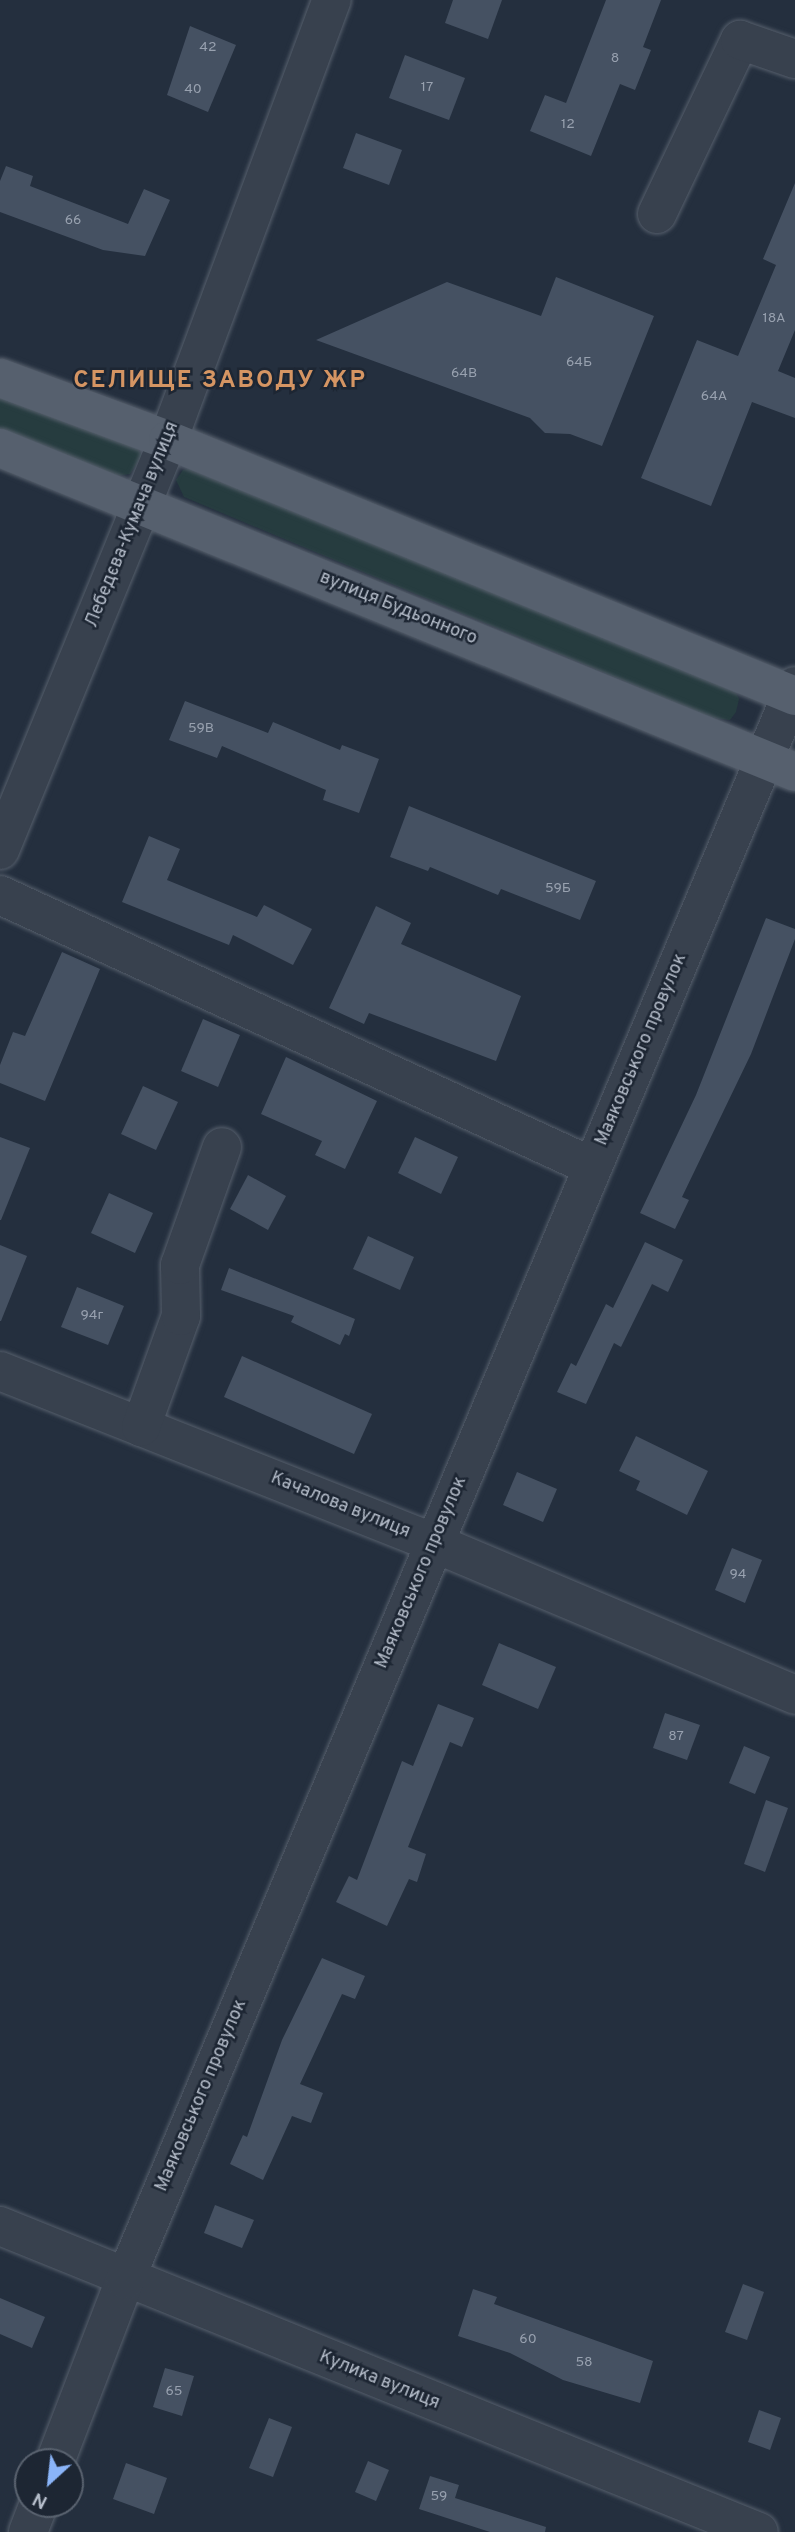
<!DOCTYPE html>
<meta charset="utf-8">
<style>
body{margin:0}
#map{position:relative;width:795px;height:2532px;overflow:hidden;background:#242f3e;font-family:Overpass,sans-serif}
div>[style]{position:absolute}
.green>*{inset:0;background:#263c3f}
.building>*{inset:0;background:#455162}
.roads{filter:drop-shadow(0 0 2px #565f6c) drop-shadow(0 0 2px #565f6c)}
.minor>*{height:38px;margin:-19px;padding:0 19px;transform-origin:19px;border-radius:19px;background:#38414e}
.major>*{height:38px;margin:-19px;padding:0 19px;transform-origin:19px;border-radius:19px;background:#56606e}
span{translate:-50% -50%;white-space:nowrap;text-align:center;line-height:1.15;-webkit-text-stroke:5px #1d2633;paint-order:stroke}
.number-label{font-size:14px;color:#98a1af}
.number-label span{-webkit-text-stroke-width:0}
.street-label{font-size:18px;color:#b4bcc9}
.district-label{font-size:24px;color:#d59563;font-weight:700;letter-spacing:2px}
.north{position:absolute;left:14px;top:2448px;width:70px;height:70px;box-sizing:border-box;background:#1d2633;border:2px solid #59626f;border-radius:50%;rotate:207deg;font-size:19px;font-weight:700;line-height:28px;text-align:center;color:#b4bcc9}
.north::after{content:'';display:block;margin:auto;width:24px;height:32px;background:#8ab4f8;clip-path:polygon(50% 0,100% 100%,50% 72%,0 100%)}
</style>
<div id="map">
<div class="green">
<i style="clip-path:polygon(0 397px,137px 447px,142px 456px,130px 474px,116px 476px,0 429px)"></i>
<i style="clip-path:polygon(192px 468px,734px 689px,739px 699px,736px 712px,730px 720px,712px 718px,184px 497px,176px 480px,183px 470px)"></i>
</div>
<div class="building">
<i style="clip-path:polygon(453px 0,502px 0,488px 39px,445px 23px)"></i>
<i style="clip-path:polygon(606px 0,661px 0,643px 47px,651px 50px,635px 90px,620px 84px,591px 156px,530px 131px,545px 95px,566px 103px)"></i>
<i style="clip-path:polygon(190px 26px,236px 45px,208px 112px,167px 95px)"></i>
<i style="clip-path:polygon(405px 55px,465px 78px,449px 120px,389px 98px)"></i>
<i style="clip-path:polygon(356px 133px,402px 150px,389px 185px,343px 168px)"></i>
<i style="clip-path:polygon(6px 166px,33px 176px,30px 186px,128px 224px,144px 189px,170px 200px,145px 256px,103px 250px,0 212px,0 181px)"></i>
<i style="clip-path:polygon(795px 183px,795px 330px,778px 371px,795px 378px,795px 418px,752px 402px,711px 506px,641px 478px,697px 340px,738px 356px,776px 265px,763px 259px)"></i>
<i style="clip-path:polygon(556px 277px,654px 316px,602px 446px,570px 434px,545px 433px,530px 418px,316px 340px,447px 282px,541px 316px)"></i>
<i style="clip-path:polygon(185px 701px,268px 733px,273px 722px,340px 750px,342px 745px,379px 759px,359px 813px,323px 800px,326px 790px,222px 746px,217px 758px,169px 740px)"></i>
<i style="clip-path:polygon(409px 806px,596px 881px,580px 920px,501px 889px,498px 895px,430px 867px,428px 871px,390px 857px)"></i>
<i style="clip-path:polygon(149px 836px,180px 849px,167px 880px,257px 917px,264px 905px,312px 929px,293px 965px,233px 935px,229px 945px,122px 902px)"></i>
<i style="clip-path:polygon(376px 906px,411px 923px,401px 944px,521px 996px,496px 1061px,369px 1013px,364px 1024px,329px 1008px)"></i>
<i style="clip-path:polygon(766px 918px,795px 929px,795px 939px,751px 1054px,682px 1197px,689px 1200px,675px 1229px,640px 1213px,696px 1095px)"></i>
<i style="clip-path:polygon(62px 952px,100px 969px,45px 1101px,0 1083px,0 1065px,13px 1032px,25px 1036px)"></i>
<i style="clip-path:polygon(203px 1019px,240px 1035px,218px 1087px,181px 1071px)"></i>
<i style="clip-path:polygon(286px 1057px,377px 1101px,345px 1169px,315px 1155px,322px 1141px,261px 1114px)"></i>
<i style="clip-path:polygon(143px 1086px,178px 1102px,156px 1150px,121px 1134px)"></i>
<i style="clip-path:polygon(0 1137px,30px 1148px,1px 1220px,0 1220px)"></i>
<i style="clip-path:polygon(415px 1137px,458px 1157px,441px 1194px,398px 1173px)"></i>
<i style="clip-path:polygon(248px 1175px,286px 1196px,268px 1230px,230px 1209px)"></i>
<i style="clip-path:polygon(109px 1193px,153px 1213px,135px 1253px,91px 1233px)"></i>
<i style="clip-path:polygon(368px 1236px,414px 1257px,400px 1290px,353px 1269px)"></i>
<i style="clip-path:polygon(645px 1242px,683px 1260px,668px 1292px,652px 1284px,621px 1347px,614px 1343px,586px 1404px,557px 1392px,571px 1363px,576px 1366px,606px 1304px,613px 1308px)"></i>
<i style="clip-path:polygon(0 1245px,27px 1256px,1px 1321px,0 1321px)"></i>
<i style="clip-path:polygon(229px 1268px,355px 1319px,349px 1336px,345px 1334px,340px 1345px,291px 1322px,294px 1316px,221px 1290px)"></i>
<i style="clip-path:polygon(77px 1287px,124px 1306px,108px 1345px,61px 1327px)"></i>
<i style="clip-path:polygon(242px 1356px,372px 1414px,354px 1454px,224px 1397px)"></i>
<i style="clip-path:polygon(636px 1436px,708px 1471px,687px 1515px,636px 1490px,640px 1481px,619px 1471px)"></i>
<i style="clip-path:polygon(517px 1472px,557px 1489px,543px 1522px,503px 1505px)"></i>
<i style="clip-path:polygon(732px 1548px,762px 1560px,745px 1603px,715px 1590px)"></i>
<i style="clip-path:polygon(499px 1643px,556px 1667px,538px 1709px,482px 1685px)"></i>
<i style="clip-path:polygon(438px 1704px,474px 1718px,462px 1747px,450px 1742px,408px 1847px,426px 1854px,417px 1882px,409px 1879px,387px 1926px,336px 1902px,349px 1876px,357px 1880px,402px 1761px,413px 1766px)"></i>
<i style="clip-path:polygon(665px 1713px,700px 1725px,687px 1760px,653px 1748px)"></i>
<i style="clip-path:polygon(744px 1746px,770px 1757px,755px 1794px,729px 1783px)"></i>
<i style="clip-path:polygon(766px 1800px,788px 1808px,765px 1872px,744px 1864px)"></i>
<i style="clip-path:polygon(322px 1958px,365px 1976px,355px 1999px,342px 1994px,300px 2084px,323px 2093px,311px 2123px,292px 2116px,263px 2180px,230px 2164px,243px 2135px,247px 2137px,282px 2040px)"></i>
<i style="clip-path:polygon(215px 2205px,254px 2220px,242px 2248px,204px 2233px)"></i>
<i style="clip-path:polygon(743px 2284px,764px 2292px,747px 2340px,725px 2332px)"></i>
<i style="clip-path:polygon(473px 2289px,497px 2297px,494px 2304px,653px 2361px,640px 2403px,563px 2380px,510px 2353px,458px 2336px)"></i>
<i style="clip-path:polygon(0 2298px,45px 2317px,32px 2348px,0 2334px)"></i>
<i style="clip-path:polygon(165px 2368px,194px 2376px,182px 2416px,153px 2407px)"></i>
<i style="clip-path:polygon(759px 2410px,781px 2418px,770px 2450px,748px 2442px)"></i>
<i style="clip-path:polygon(269px 2418px,292px 2427px,273px 2477px,249px 2468px)"></i>
<i style="clip-path:polygon(368px 2461px,389px 2470px,376px 2501px,355px 2492px)"></i>
<i style="clip-path:polygon(126px 2463px,167px 2478px,154px 2514px,113px 2499px)"></i>
<i style="clip-path:polygon(430px 2476px,459px 2485px,455px 2498px,546px 2527px,545px 2532px,490px 2532px,419px 2509px)"></i>
</div>
<div class="roads">
<div class="minor">
<i style="left:657px;top:214px;width:193px;rotate:-64.5deg"></i>
<i style="left:740px;top:40px;width:58px;rotate:19.1deg"></i>
<i style="left:0;top:850px;width:443px;rotate:-67.7deg"></i>
<i style="left:168px;top:440px;width:470px;rotate:-69.6deg"></i>
<i style="left:0;top:895px;width:652px;rotate:24.64deg"></i>
<i style="left:0;top:1371px;width:467px;rotate:21.6deg"></i>
<i style="left:434px;top:1543px;width:392px;rotate:22.8deg"></i>
<i style="left:141px;top:1427px;width:118px;rotate:-70.2deg"></i>
<i style="left:181px;top:1316px;width:51px;rotate:-91.1deg"></i>
<i style="left:180px;top:1265px;width:125px;rotate:-70.4deg"></i>
<i style="left:0;top:2226px;width:818px;rotate:21.96deg"></i>
<i style="left:55px;top:2462px;width:195px;rotate:-69deg"></i>
<i style="left:125px;top:2280px;width:1729px;rotate:-67.2deg"></i>
<i style="left:28px;top:2532px;width:30px;rotate:-69deg"></i>
</div>
<div class="major">
<i style="left:0;top:378px;width:179px;rotate:20.3deg"></i>
<i style="left:168px;top:440px;width:677px;rotate:22.21deg"></i>
<i style="left:0;top:448px;width:858px;rotate:22.17deg"></i>
</div>
</div>
<div class="number-label">
<span style="left:208px;top:48px">42</span>
<span style="left:615px;top:59px">8</span>
<span style="left:427px;top:88px">17</span>
<span style="left:193px;top:90px">40</span>
<span style="left:568px;top:125px">12</span>
<span style="left:73px;top:221px">66</span>
<span style="left:774px;top:319px">18А</span>
<span style="left:579px;top:363px">64Б</span>
<span style="left:464px;top:374px">64В</span>
<span style="left:714px;top:397px">64А</span>
<span style="left:201px;top:729px">59В</span>
<span style="left:558px;top:889px">59Б</span>
<span style="left:92px;top:1316px">94г</span>
<span style="left:738px;top:1575px">94</span>
<span style="left:676px;top:1737px">87</span>
<span style="left:528px;top:2340px">60</span>
<span style="left:584px;top:2363px">58</span>
<span style="left:174px;top:2392px">65</span>
<span style="left:439px;top:2497px">59</span>
</div>
<div class="street-label">
<span style="left:133px;top:525px;rotate:-68deg">Лебедєва-Кумача вулиця</span>
<span style="left:398px;top:609px;rotate:22deg">вулиця Будьонного</span>
<span style="left:642px;top:1050px;rotate:-67deg">Маяковського провулок</span>
<span style="left:340px;top:1506px;rotate:22deg">Качалова вулиця</span>
<span style="left:422px;top:1573px;rotate:-67deg">Маяковського провулок</span>
<span style="left:202px;top:2096px;rotate:-67deg">Маяковського провулок</span>
<span style="left:379px;top:2381px;rotate:22deg">Кулика вулиця</span>
</div>
<div class="district-label">
<span style="left:220px;top:382px">СЕЛИЩЕ ЗАВОДУ ЖР</span>
</div>
<div class="north">N</div>
</div>
